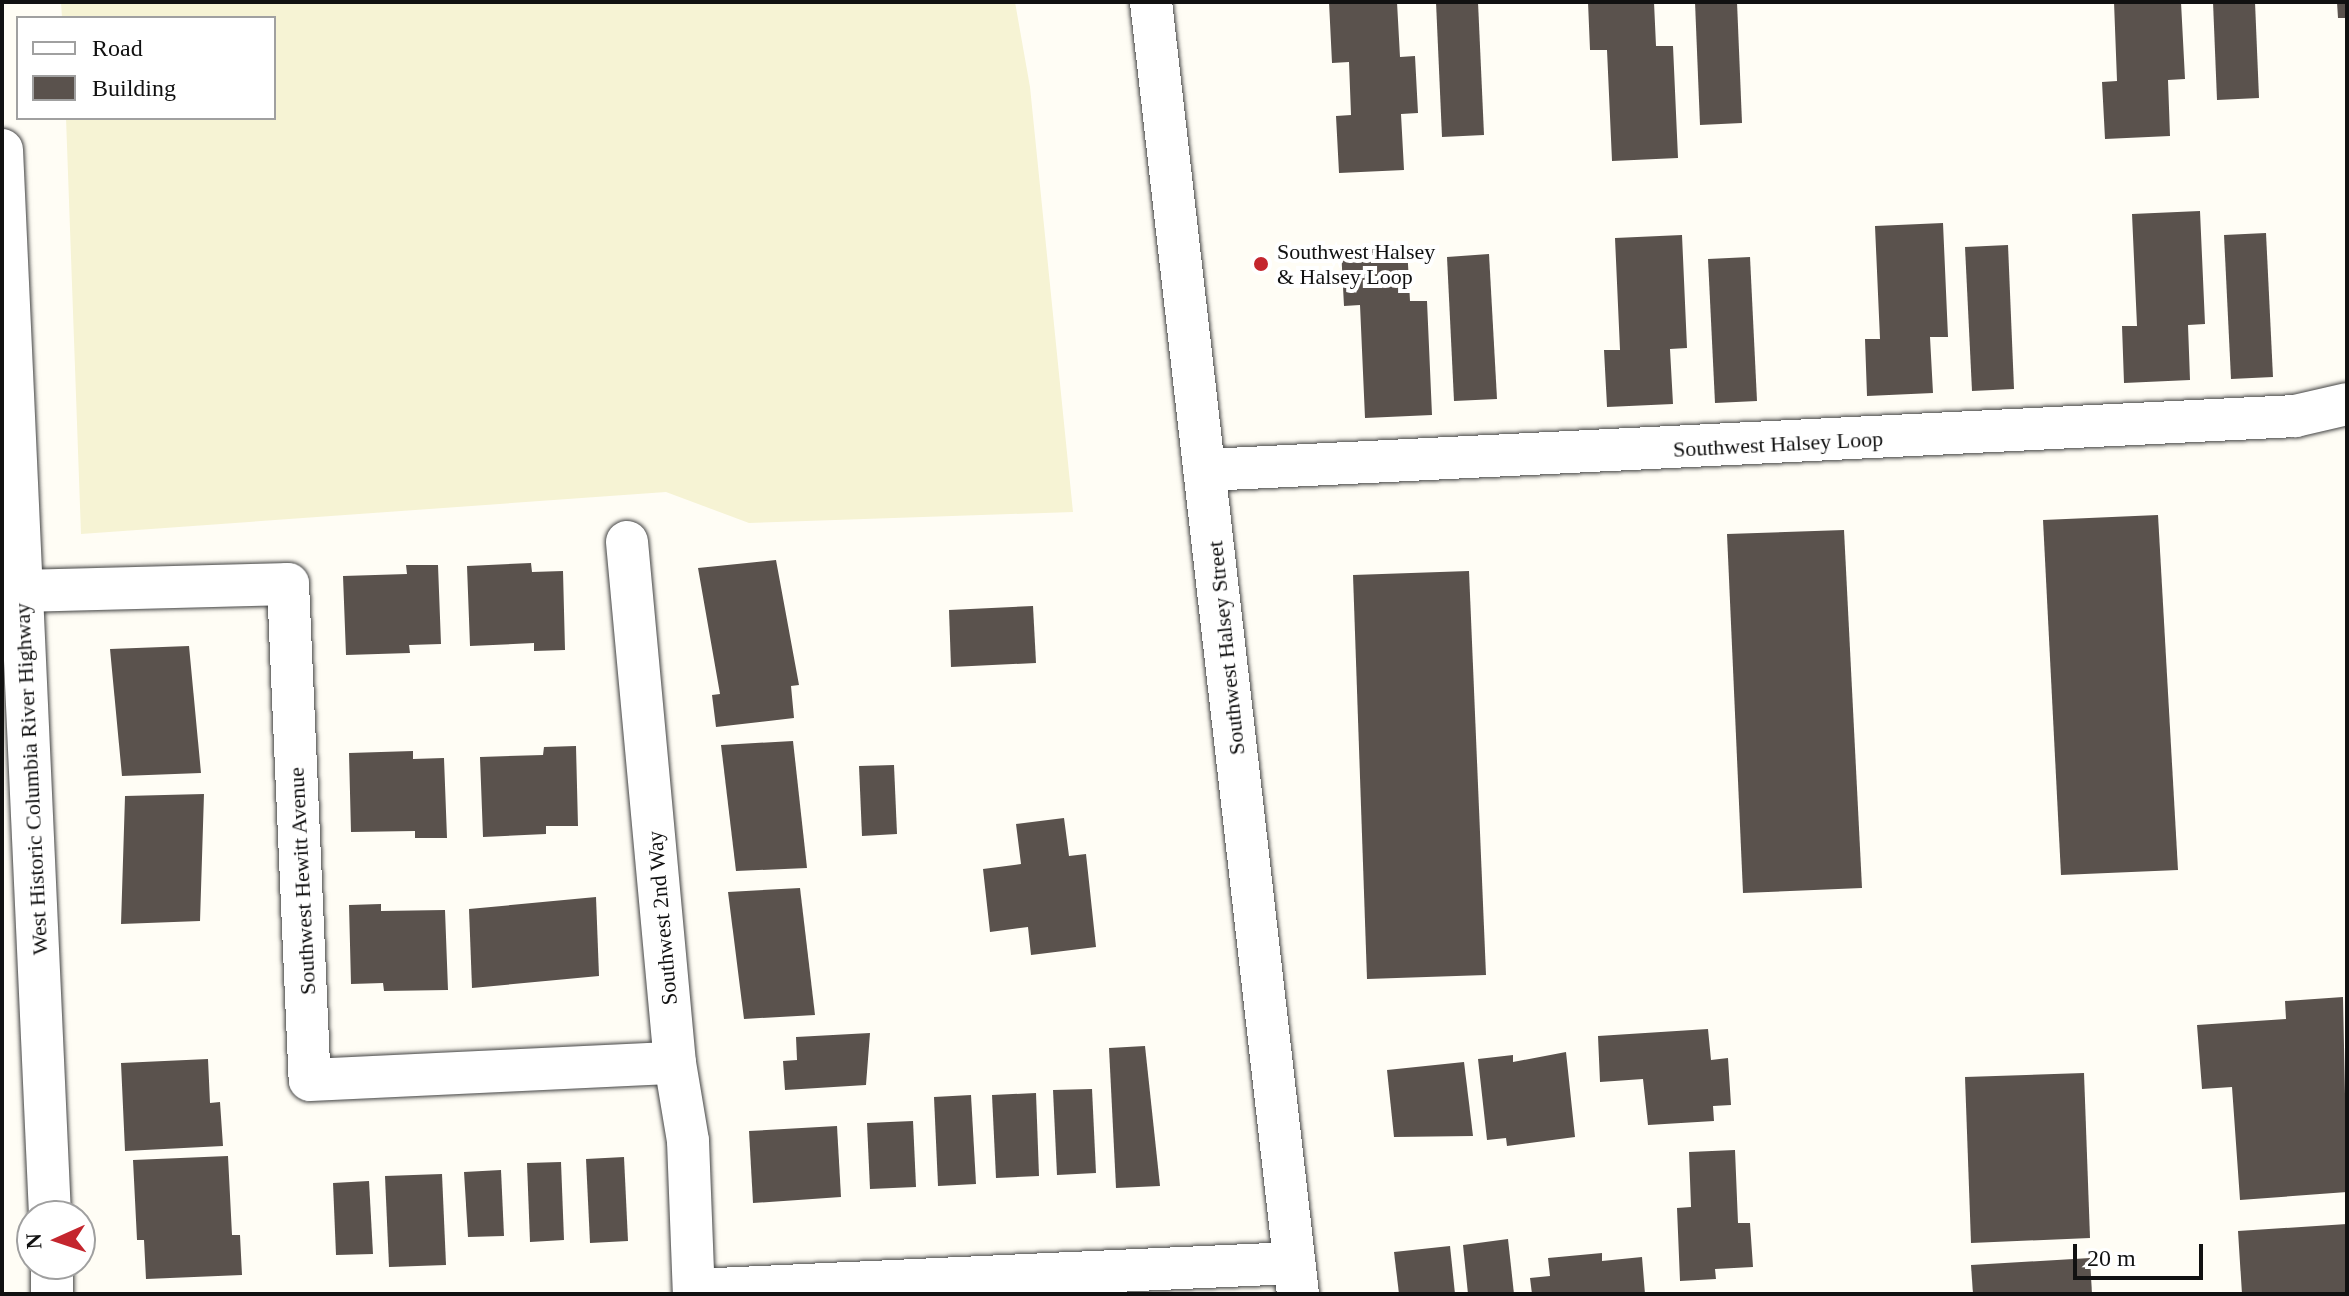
<!DOCTYPE html>
<style>
body{margin:0}
#map{position:relative;width:2349px;height:1296px;overflow:hidden;background:#fffdf5;font-family:"Times New Roman",serif}
div>[style]{position:absolute}
.farmland>*{inset:0;background:#f6f3d4}
.building>*{inset:0;background:#5a524d}
.roads{filter:drop-shadow(0 0 2px #444) drop-shadow(0 0 2px #444)}
.minor>*{height:42px;margin:-21px;padding:0 21px;transform-origin:21px;border-radius:21px;background:#fff}
.dots>*{width:22px;height:22px;translate:-50% -50%;box-sizing:border-box;border:4px solid #fff;border-radius:50%}
span{translate:-50% -50%;white-space:nowrap;text-align:center;line-height:1.15;-webkit-text-stroke:8px #fff;paint-order:stroke}
.poi-label{font-size:22px;color:#111}
.left{translate:0 -50%;text-align:left}
.street-label{font-size:22px;color:#111}
.frame{position:absolute;inset:0;border:4px solid #111;pointer-events:none}
.legend{position:absolute;left:16px;top:16px;width:260px;height:104px;box-sizing:border-box;background:#fff;border:2px solid #a0a0a0;margin:0;padding:10px 14px;list-style:none;font-size:24px;color:#111}
.legend li{display:flex;align-items:center;gap:16px;height:40px}
.legend b{width:40px;border:2px solid #a0a0a0}
.north{position:absolute;left:16px;top:1200px;width:80px;height:80px;box-sizing:border-box;background:#fff;border:2px solid #a0a0a0;border-radius:50%;rotate:267deg;font-size:22px;font-weight:700;line-height:32px;text-align:center;color:#111}
.north::after{content:'';display:block;margin:auto;width:28px;height:36px;background:#c4262e;clip-path:polygon(50% 0,100% 100%,50% 72%,0 100%)}
.scale{position:absolute;left:2073px;top:1244px;width:130px;height:36px;box-sizing:border-box;border:4px solid #111;border-top:0;padding-left:10px;font-size:24px;line-height:28px;white-space:nowrap;color:#111;-webkit-text-stroke:6px #fff;paint-order:stroke}
</style>
<div id="map">
<div class="farmland">
<i style="clip-path:polygon(61px 2px,1015px 2px,1030px 87px,1073px 512px,749px 523px,666px 492px,81px 534px,66px 118px,274px 118px,274px 18px,62px 18px)"></i>
</div>
<div class="building">
<i style="clip-path:polygon(1329px 2px,1397px 2px,1400px 57px,1415px 56px,1418px 113px,1401px 114px,1404px 170px,1339px 173px,1336px 116px,1351px 115px,1349px 62px,1332px 63px)"></i>
<i style="clip-path:polygon(1436px 2px,1478px 2px,1484px 135px,1442px 137px)"></i>
<i style="clip-path:polygon(1588px 2px,1654px 2px,1656px 46px,1673px 46px,1678px 158px,1612px 161px,1607px 50px,1590px 50px)"></i>
<i style="clip-path:polygon(1695px 2px,1737px 2px,1742px 123px,1700px 125px)"></i>
<i style="clip-path:polygon(2114px 2px,2181px 2px,2185px 79px,2168px 80px,2170px 136px,2105px 139px,2102px 82px,2117px 81px)"></i>
<i style="clip-path:polygon(2213px 2px,2255px 2px,2259px 98px,2217px 100px)"></i>
<i style="clip-path:polygon(2337px 2px,2347px 2px,2347px 18px,2338px 18px)"></i>
<i style="clip-path:polygon(2200px 211px,2205px 324px,2188px 325px,2190px 380px,2124px 383px,2122px 326px,2137px 326px,2132px 214px)"></i>
<i style="clip-path:polygon(1943px 223px,1948px 337px,1930px 337px,1933px 393px,1867px 396px,1865px 339px,1880px 339px,1875px 226px)"></i>
<i style="clip-path:polygon(2266px 233px,2273px 377px,2231px 379px,2224px 235px)"></i>
<i style="clip-path:polygon(1682px 235px,1687px 348px,1670px 349px,1673px 404px,1607px 407px,1604px 350px,1620px 350px,1615px 238px)"></i>
<i style="clip-path:polygon(2008px 245px,2014px 389px,1972px 391px,1965px 247px)"></i>
<i style="clip-path:polygon(1407px 246px,1410px 301px,1427px 301px,1432px 415px,1365px 418px,1360px 305px,1344px 306px,1341px 249px)"></i>
<i style="clip-path:polygon(1489px 254px,1497px 399px,1454px 401px,1447px 257px)"></i>
<i style="clip-path:polygon(1750px 257px,1757px 401px,1715px 403px,1708px 259px)"></i>
<i style="clip-path:polygon(2158px 515px,2178px 870px,2061px 875px,2043px 520px)"></i>
<i style="clip-path:polygon(1844px 530px,1862px 888px,1743px 893px,1727px 534px)"></i>
<i style="clip-path:polygon(776px 560px,799px 685px,791px 686px,794px 718px,716px 727px,712px 695px,720px 694px,698px 568px)"></i>
<i style="clip-path:polygon(531px 563px,532px 572px,563px 571px,565px 650px,534px 651px,534px 643px,470px 646px,467px 566px)"></i>
<i style="clip-path:polygon(406px 565px,438px 565px,441px 644px,409px 645px,410px 653px,346px 655px,343px 576px,407px 574px)"></i>
<i style="clip-path:polygon(1469px 571px,1486px 975px,1367px 979px,1353px 575px)"></i>
<i style="clip-path:polygon(1033px 606px,1036px 663px,951px 667px,949px 610px)"></i>
<i style="clip-path:polygon(189px 646px,201px 773px,122px 776px,110px 649px)"></i>
<i style="clip-path:polygon(793px 741px,807px 868px,736px 871px,721px 745px)"></i>
<i style="clip-path:polygon(576px 746px,578px 826px,546px 826px,546px 834px,483px 837px,480px 757px,543px 755px,544px 747px)"></i>
<i style="clip-path:polygon(413px 751px,413px 759px,444px 758px,447px 838px,415px 838px,415px 831px,351px 832px,349px 753px)"></i>
<i style="clip-path:polygon(894px 765px,897px 834px,862px 836px,859px 766px)"></i>
<i style="clip-path:polygon(204px 794px,200px 921px,121px 924px,125px 796px)"></i>
<i style="clip-path:polygon(1064px 818px,1069px 856px,1086px 854px,1096px 947px,1031px 955px,1028px 927px,990px 932px,983px 869px,1021px 864px,1016px 824px)"></i>
<i style="clip-path:polygon(800px 888px,815px 1015px,744px 1019px,728px 892px)"></i>
<i style="clip-path:polygon(596px 897px,599px 976px,472px 988px,469px 909px)"></i>
<i style="clip-path:polygon(381px 904px,381px 911px,445px 910px,448px 990px,384px 991px,383px 983px,351px 984px,349px 905px)"></i>
<i style="clip-path:polygon(2343px 997px,2347px 1192px,2240px 1200px,2232px 1087px,2202px 1089px,2197px 1025px,2286px 1019px,2285px 1001px)"></i>
<i style="clip-path:polygon(1708px 1029px,1711px 1060px,1728px 1058px,1731px 1105px,1713px 1106px,1714px 1121px,1648px 1125px,1643px 1079px,1600px 1082px,1598px 1036px)"></i>
<i style="clip-path:polygon(870px 1033px,866px 1085px,785px 1090px,783px 1061px,797px 1060px,796px 1037px)"></i>
<i style="clip-path:polygon(1145px 1046px,1160px 1186px,1116px 1188px,1109px 1048px)"></i>
<i style="clip-path:polygon(1566px 1052px,1575px 1137px,1507px 1146px,1506px 1138px,1487px 1140px,1478px 1059px,1513px 1055px,1513px 1062px)"></i>
<i style="clip-path:polygon(208px 1059px,210px 1103px,220px 1102px,223px 1146px,125px 1151px,121px 1063px)"></i>
<i style="clip-path:polygon(1464px 1062px,1473px 1136px,1394px 1137px,1387px 1070px)"></i>
<i style="clip-path:polygon(2084px 1073px,2090px 1238px,1971px 1243px,1965px 1077px)"></i>
<i style="clip-path:polygon(1092px 1089px,1096px 1173px,1057px 1175px,1053px 1090px)"></i>
<i style="clip-path:polygon(1036px 1093px,1039px 1176px,996px 1178px,992px 1095px)"></i>
<i style="clip-path:polygon(971px 1095px,976px 1184px,938px 1186px,934px 1097px)"></i>
<i style="clip-path:polygon(913px 1121px,916px 1187px,870px 1189px,867px 1123px)"></i>
<i style="clip-path:polygon(837px 1126px,841px 1197px,753px 1203px,749px 1131px)"></i>
<i style="clip-path:polygon(1735px 1150px,1738px 1223px,1750px 1223px,1753px 1267px,1715px 1269px,1716px 1279px,1680px 1281px,1677px 1208px,1691px 1207px,1689px 1152px)"></i>
<i style="clip-path:polygon(228px 1156px,232px 1235px,240px 1235px,242px 1275px,146px 1279px,144px 1240px,137px 1240px,133px 1160px)"></i>
<i style="clip-path:polygon(624px 1157px,628px 1241px,590px 1243px,586px 1159px)"></i>
<i style="clip-path:polygon(561px 1162px,564px 1240px,530px 1242px,527px 1163px)"></i>
<i style="clip-path:polygon(501px 1170px,504px 1236px,468px 1237px,464px 1172px)"></i>
<i style="clip-path:polygon(442px 1174px,446px 1265px,389px 1267px,385px 1176px)"></i>
<i style="clip-path:polygon(369px 1181px,373px 1254px,336px 1255px,333px 1183px)"></i>
<i style="clip-path:polygon(2347px 1224px,2347px 1294px,2242px 1294px,2238px 1231px)"></i>
<i style="clip-path:polygon(1508px 1239px,1514px 1294px,1468px 1294px,1463px 1245px)"></i>
<i style="clip-path:polygon(1450px 1246px,1455px 1294px,1399px 1294px,1394px 1252px)"></i>
<i style="clip-path:polygon(1602px 1253px,1602px 1261px,1642px 1257px,1645px 1294px,1532px 1294px,1530px 1278px,1550px 1276px,1548px 1258px)"></i>
<i style="clip-path:polygon(2090px 1258px,2092px 1294px,1973px 1294px,1971px 1265px)"></i>
</div>
<div class="roads">
<div class="minor">
<i style="left:1151px;top:2px;width:1300px;rotate:83.51deg"></i>
<i style="left:2px;top:150px;width:1067px;rotate:87.42deg"></i>
<i style="left:1207px;top:470px;width:1089px;rotate:-2.84deg"></i>
<i style="left:2295px;top:416px;width:53px;rotate:-13deg"></i>
<i style="left:627px;top:542px;width:523px;rotate:84.74deg"></i>
<i style="left:675px;top:1063px;width:79px;rotate:80.5deg"></i>
<i style="left:688px;top:1141px;width:153px;rotate:87.8deg"></i>
<i style="left:22px;top:591px;width:266px;rotate:-1.5deg"></i>
<i style="left:288px;top:584px;width:496px;rotate:87.5deg"></i>
<i style="left:310px;top:1080px;width:365px;rotate:-2.7deg"></i>
<i style="left:52px;top:1264px;width:30px;rotate:90deg"></i>
<i style="left:694px;top:1290px;width:601px;rotate:-2.58deg"></i>
</div>
</div>
<div class="dots">
<i style="left:1261px;top:264px;background:#c4262e"></i>
</div>
<div class="poi-label">
<span class="left" style="left:1277px;top:264px">Southwest Halsey<br>&amp; Halsey Loop</span>
</div>
<div class="street-label">
<span style="left:1778px;top:444px;rotate:-3deg">Southwest Halsey Loop</span>
<span style="left:1226px;top:648px;rotate:-96deg">Southwest Halsey Street</span>
<span style="left:31px;top:779px;rotate:-93deg">West Historic Columbia River Highway</span>
<span style="left:302px;top:881px;rotate:-93deg">Southwest Hewitt Avenue</span>
<span style="left:662px;top:918px;rotate:-95deg">Southwest 2nd Way</span>
</div>
<div class="frame"></div>
<ul class="legend">
<li><b style="height:10px;background:#fff"></b>Road</li>
<li><b style="height:22px;background:#5a524d"></b>Building</li>
</ul>
<div class="north">N</div>
<div class="scale">20 m</div>
</div>
